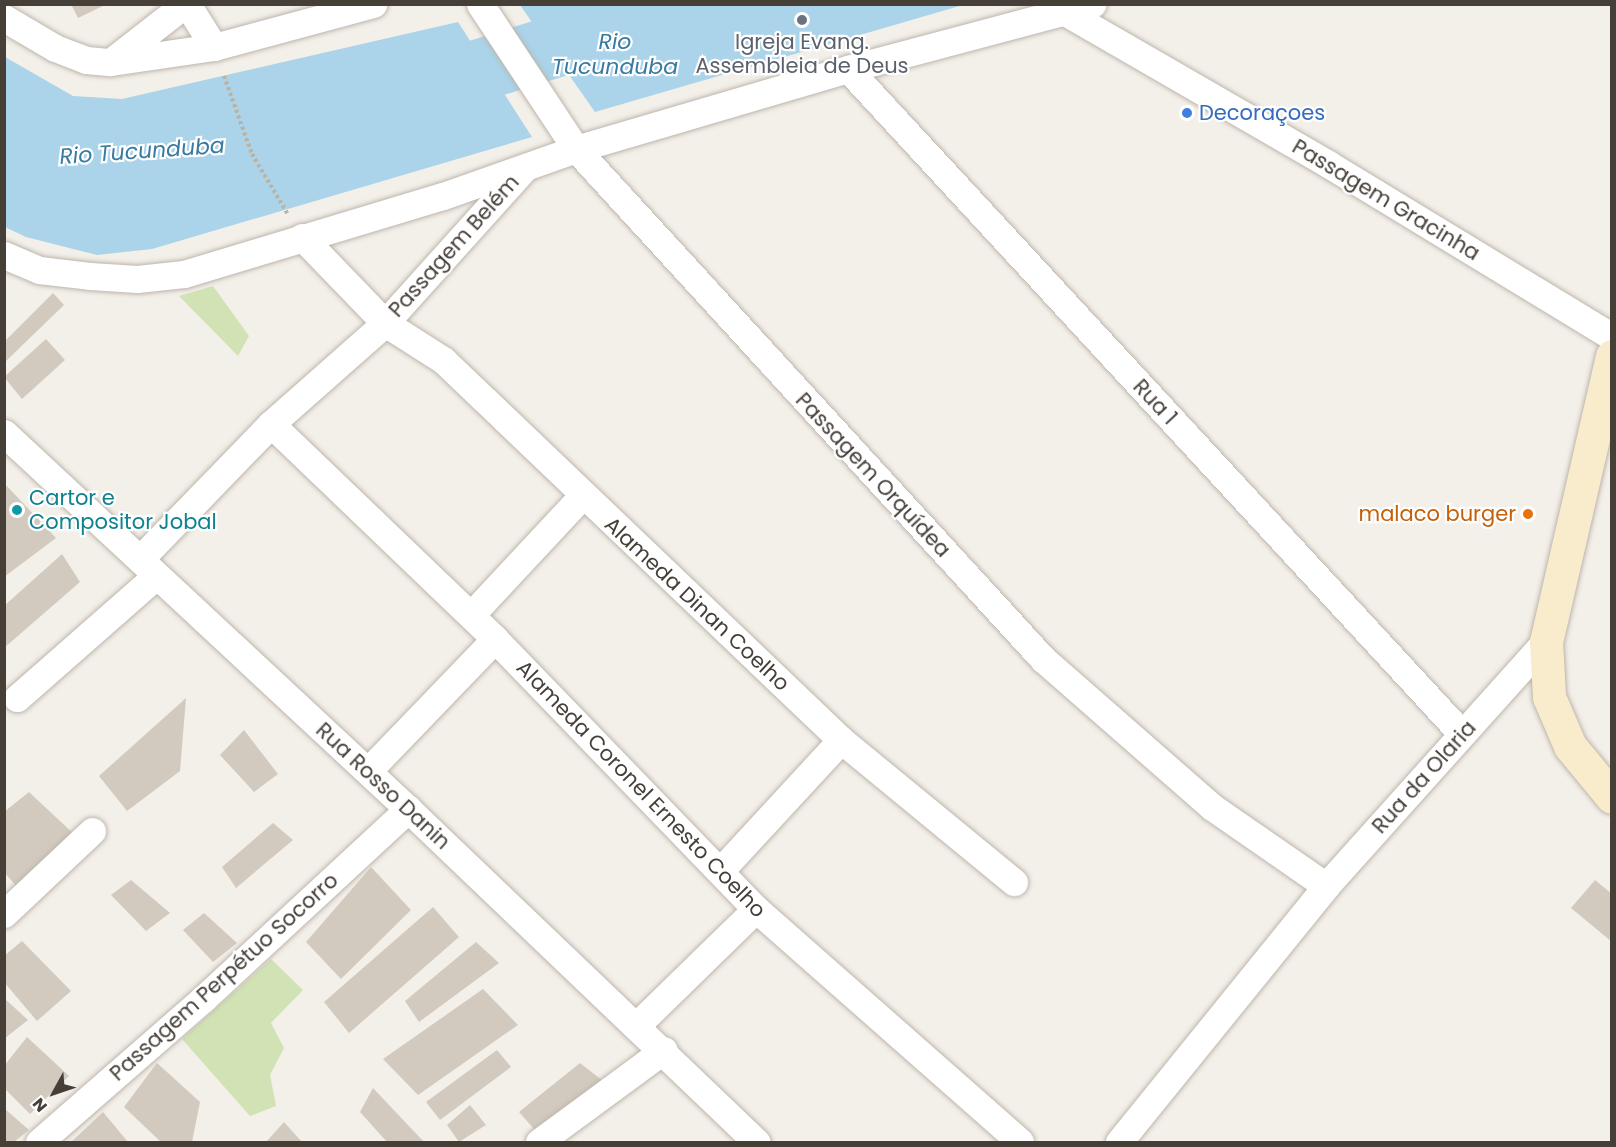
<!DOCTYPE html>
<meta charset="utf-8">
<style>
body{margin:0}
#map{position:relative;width:1616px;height:1147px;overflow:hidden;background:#f3efe9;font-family:Poppins,sans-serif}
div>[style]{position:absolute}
.green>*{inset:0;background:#d1e3b5}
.water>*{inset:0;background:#abd3e9}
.river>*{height:62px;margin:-31px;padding:0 31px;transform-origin:31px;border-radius:31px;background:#abd3e9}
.building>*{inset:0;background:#d3cabf}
.path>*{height:4px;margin-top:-2px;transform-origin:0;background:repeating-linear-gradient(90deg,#bdb19f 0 3px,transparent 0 6px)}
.roads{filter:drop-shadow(0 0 2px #bdb6ac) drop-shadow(0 0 2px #bdb6ac)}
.street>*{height:27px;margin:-13.5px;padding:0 13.5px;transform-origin:13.5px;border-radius:13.5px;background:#fff}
.secondary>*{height:33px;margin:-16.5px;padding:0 16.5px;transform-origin:16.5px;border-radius:16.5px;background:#f9eccc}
.dots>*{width:16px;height:16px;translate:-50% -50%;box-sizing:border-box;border:3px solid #fff;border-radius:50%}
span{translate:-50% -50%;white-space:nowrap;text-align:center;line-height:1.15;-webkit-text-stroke:4.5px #fff;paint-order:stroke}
.worship-label{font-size:21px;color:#5b616d}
.shop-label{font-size:21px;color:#366cbe}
.left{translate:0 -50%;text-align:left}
.street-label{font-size:21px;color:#453f38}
.culture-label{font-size:21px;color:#0d838f}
.food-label{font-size:21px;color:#c56008}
.right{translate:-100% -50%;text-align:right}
.water-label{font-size:22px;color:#397aa0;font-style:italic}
.frame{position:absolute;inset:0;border:6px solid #453f38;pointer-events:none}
.north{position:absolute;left:24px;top:1063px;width:60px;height:60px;-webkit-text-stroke:4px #fff;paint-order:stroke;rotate:230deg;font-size:16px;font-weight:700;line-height:24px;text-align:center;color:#453f38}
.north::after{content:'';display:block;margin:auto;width:21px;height:27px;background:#453f38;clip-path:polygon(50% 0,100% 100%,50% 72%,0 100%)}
</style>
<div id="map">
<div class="green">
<i style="clip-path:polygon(213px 286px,249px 336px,238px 356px,179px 296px)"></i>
<i style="clip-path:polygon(271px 959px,303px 990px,271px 1023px,284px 1048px,270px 1075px,276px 1106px,250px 1116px,182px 1039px)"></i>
</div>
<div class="water">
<i style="clip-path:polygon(520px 5px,963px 5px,595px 112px)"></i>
<i style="clip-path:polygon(458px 22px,532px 137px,152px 249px,97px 255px,26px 237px,5px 227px,5px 57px,73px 96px,122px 99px)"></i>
</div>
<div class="river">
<i style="left:406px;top:93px;width:300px;rotate:-17.3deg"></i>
</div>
<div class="building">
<i style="clip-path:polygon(71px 4px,107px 4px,78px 18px)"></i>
<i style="clip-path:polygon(53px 293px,64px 305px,5px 362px,5px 341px)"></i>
<i style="clip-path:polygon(46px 339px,65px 360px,22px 399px,4px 377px)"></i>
<i style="clip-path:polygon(4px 483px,56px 538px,4px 577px)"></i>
<i style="clip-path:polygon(62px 554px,80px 582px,4px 648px,4px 606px)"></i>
<i style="clip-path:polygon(186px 698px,180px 771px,127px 811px,99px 776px)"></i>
<i style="clip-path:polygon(244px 730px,278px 774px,254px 792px,220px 755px)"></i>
<i style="clip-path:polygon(29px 792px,76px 836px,17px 887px,4px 872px,4px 812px)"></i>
<i style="clip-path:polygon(273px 823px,293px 840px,236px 888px,222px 867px)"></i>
<i style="clip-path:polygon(371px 867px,411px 910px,341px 979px,306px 942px)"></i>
<i style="clip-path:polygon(131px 880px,170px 913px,146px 931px,111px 895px)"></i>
<i style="clip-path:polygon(1595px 880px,1612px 894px,1612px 942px,1571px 908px)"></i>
<i style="clip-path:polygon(433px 907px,459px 937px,349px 1033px,324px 1002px)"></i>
<i style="clip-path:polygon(204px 913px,237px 943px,213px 962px,183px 930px)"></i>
<i style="clip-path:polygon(22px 941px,71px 991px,37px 1021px,4px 982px,4px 956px)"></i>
<i style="clip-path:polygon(476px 942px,499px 963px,419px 1022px,405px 1001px)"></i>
<i style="clip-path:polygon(483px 989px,518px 1025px,418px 1095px,383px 1059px)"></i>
<i style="clip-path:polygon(4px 998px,28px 1020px,4px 1039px)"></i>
<i style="clip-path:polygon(27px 1037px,69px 1076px,30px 1114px,4px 1088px,4px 1066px)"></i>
<i style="clip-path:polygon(497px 1050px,511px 1067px,440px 1120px,426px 1102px)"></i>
<i style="clip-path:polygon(157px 1063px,200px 1102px,192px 1142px,161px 1142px,124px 1107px)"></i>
<i style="clip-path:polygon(580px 1063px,603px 1081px,534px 1129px,519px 1112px)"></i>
<i style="clip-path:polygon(373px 1088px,424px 1142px,387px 1142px,360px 1112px)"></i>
<i style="clip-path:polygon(470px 1105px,486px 1125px,459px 1142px,447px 1125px)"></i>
<i style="clip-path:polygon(4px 1108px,29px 1130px,14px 1142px,4px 1142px)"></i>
<i style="clip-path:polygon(103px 1112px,128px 1142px,71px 1142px)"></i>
<i style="clip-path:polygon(284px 1122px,302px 1142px,266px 1142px)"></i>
</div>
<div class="path">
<i style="left:224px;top:76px;width:83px;rotate:70.3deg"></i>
<i style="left:252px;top:154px;width:69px;rotate:59.3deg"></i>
</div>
<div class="roads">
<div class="street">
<i style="left:187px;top:4px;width:51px;rotate:57.9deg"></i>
<i style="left:480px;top:4px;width:174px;rotate:56.5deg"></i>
<i style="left:576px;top:149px;width:692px;rotate:47.52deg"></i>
<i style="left:1043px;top:659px;width:225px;rotate:41.2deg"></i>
<i style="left:1212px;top:807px;width:139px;rotate:34.7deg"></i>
<i style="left:1065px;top:12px;width:304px;rotate:30deg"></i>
<i style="left:1328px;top:164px;width:333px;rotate:31.3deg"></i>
<i style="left:4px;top:18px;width:59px;rotate:30.5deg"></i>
<i style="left:55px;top:48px;width:33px;rotate:21deg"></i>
<i style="left:86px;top:60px;width:25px;rotate:5deg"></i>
<i style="left:111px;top:62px;width:104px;rotate:-8.3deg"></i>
<i style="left:214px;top:47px;width:165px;rotate:-15.1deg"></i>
<i style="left:112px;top:61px;width:93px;rotate:-38deg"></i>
<i style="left:848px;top:69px;width:905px;rotate:47.28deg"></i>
<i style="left:302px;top:237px;width:120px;rotate:46deg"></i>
<i style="left:385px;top:323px;width:69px;rotate:32.5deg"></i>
<i style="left:443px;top:360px;width:550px;rotate:43.67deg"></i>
<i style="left:841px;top:740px;width:224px;rotate:39.4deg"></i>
<i style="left:4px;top:255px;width:38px;rotate:23deg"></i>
<i style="left:39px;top:270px;width:51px;rotate:6.7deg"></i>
<i style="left:90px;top:276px;width:47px;rotate:3.7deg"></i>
<i style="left:137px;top:279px;width:47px;rotate:-6.1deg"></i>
<i style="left:184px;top:274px;width:270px;rotate:-16.8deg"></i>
<i style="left:443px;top:196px;width:141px;rotate:-19.5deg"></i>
<i style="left:576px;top:149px;width:284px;rotate:-16.4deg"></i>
<i style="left:848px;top:69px;width:253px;rotate:-14.9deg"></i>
<i style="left:271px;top:424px;width:310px;rotate:43.8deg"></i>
<i style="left:495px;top:639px;width:376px;rotate:46deg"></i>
<i style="left:756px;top:909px;width:352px;rotate:41.4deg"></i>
<i style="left:4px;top:433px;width:552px;rotate:42.94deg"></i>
<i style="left:408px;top:809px;width:482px;rotate:43.7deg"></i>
<i style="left:140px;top:559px;width:188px;rotate:-45.9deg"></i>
<i style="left:271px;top:424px;width:152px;rotate:-41.5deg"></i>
<i style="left:385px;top:323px;width:205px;rotate:-48deg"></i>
<i style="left:471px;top:615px;width:163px;rotate:-47deg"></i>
<i style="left:17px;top:698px;width:185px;rotate:-41.3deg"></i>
<i style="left:368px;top:771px;width:183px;rotate:-46.1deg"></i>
<i style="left:721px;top:870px;width:177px;rotate:-47.3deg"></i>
<i style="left:4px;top:914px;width:121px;rotate:-43.3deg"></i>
<i style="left:637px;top:1025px;width:166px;rotate:-44.3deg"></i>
<i style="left:39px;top:1142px;width:218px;rotate:-41.1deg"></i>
<i style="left:203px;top:999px;width:280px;rotate:-42.8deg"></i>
<i style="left:539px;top:1142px;width:155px;rotate:-36.4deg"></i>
<i style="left:1119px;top:1142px;width:329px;rotate:-51deg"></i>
<i style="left:1326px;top:886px;width:329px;rotate:-48.1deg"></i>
</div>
<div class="secondary">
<i style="left:1612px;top:356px;width:293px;rotate:103deg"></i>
<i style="left:1546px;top:641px;width:56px;rotate:86.9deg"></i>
<i style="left:1549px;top:697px;width:53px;rotate:66.8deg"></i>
<i style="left:1570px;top:746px;width:66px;rotate:50.5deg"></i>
</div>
</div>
<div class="dots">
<i style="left:802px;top:20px;background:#6b7280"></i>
<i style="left:1187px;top:113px;background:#3f7fe0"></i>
<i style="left:17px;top:510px;background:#0f9aa8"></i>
<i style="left:1528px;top:514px;background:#e8710a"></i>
</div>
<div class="worship-label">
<span style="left:802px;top:54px">Igreja Evang.<br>Assembleia de Deus</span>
</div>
<div class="shop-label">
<span class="left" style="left:1199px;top:113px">Decoraçoes</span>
</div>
<div class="street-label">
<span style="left:1386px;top:200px;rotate:31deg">Passagem Gracinha</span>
<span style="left:454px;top:246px;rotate:-48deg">Passagem Belém</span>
<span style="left:1155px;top:402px;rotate:47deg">Rua 1</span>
<span style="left:873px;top:475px;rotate:47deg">Passagem Orquídea</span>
<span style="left:697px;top:604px;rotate:43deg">Alameda Dinan Coelho</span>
<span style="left:1424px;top:777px;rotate:-48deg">Rua da Olaria</span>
<span style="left:383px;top:786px;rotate:43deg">Rua Rosso Danin</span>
<span style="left:641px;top:789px;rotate:46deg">Alameda Coronel Ernesto Coelho</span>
<span style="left:224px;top:977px;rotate:-42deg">Passagem Perpétuo Socorro</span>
</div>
<div class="culture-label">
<span class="left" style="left:29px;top:510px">Cartor e<br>Compositor Jobal</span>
</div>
<div class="food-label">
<span class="right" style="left:1516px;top:514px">malaco burger</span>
</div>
<div class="water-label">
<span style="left:615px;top:54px">Rio<br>Tucunduba</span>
<span style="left:142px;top:151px;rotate:-4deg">Rio Tucunduba</span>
</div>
<div class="frame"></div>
<div class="north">N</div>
</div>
